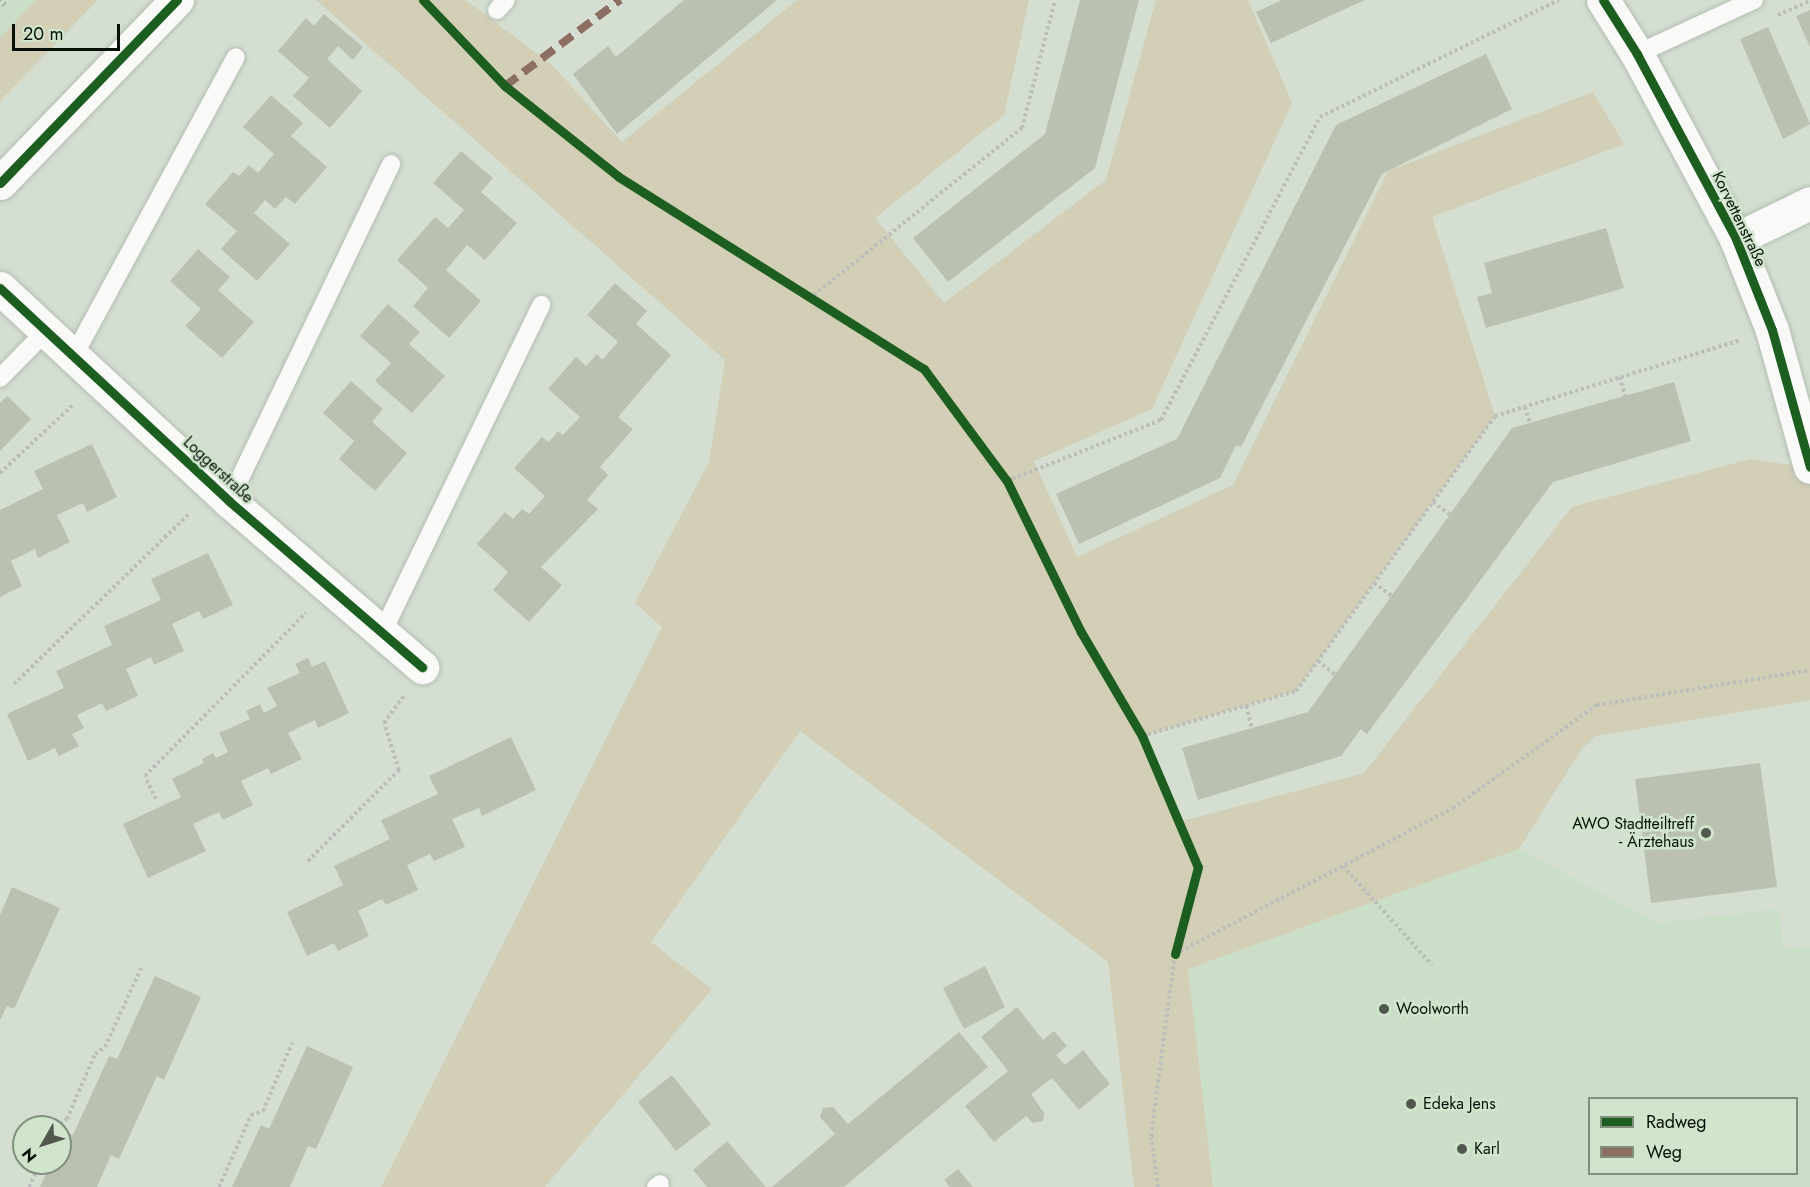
<!DOCTYPE html>
<meta charset="utf-8">
<style>
body{margin:0}
#map{position:relative;width:1810px;height:1187px;overflow:hidden;background:#d4dfd2;font-family:Jost,sans-serif}
div>[style]{position:absolute}
.built>*{inset:0;background:#cbdec7}
.green>*{inset:0;background:#d3ceb6}
.building>*{inset:0;background:#bbc1b1}
.path>*{height:4px;margin-top:-2px;transform-origin:0;background:repeating-linear-gradient(90deg,#bbbeba 0 3px,transparent 0 6px)}
.roads{filter:drop-shadow(0 0 2px #b3bcb2) drop-shadow(0 0 2px #b3bcb2)}
.service>*{height:18px;margin:-9px;padding:0 9px;transform-origin:9px;border-radius:9px;background:#f9faf8}
.minor>*{height:33px;margin:-16.5px;padding:0 16.5px;transform-origin:16.5px;border-radius:16.5px;background:#f9faf8}
.tertiary>*{height:33px;margin:-16.5px;padding:0 16.5px;transform-origin:16.5px;border-radius:16.5px;background:#f9faf8}
.rail>*{height:7px;margin-top:-3.5px;transform-origin:0;background:repeating-linear-gradient(90deg,#d0e5cc 0 14px,#aeb0ad 0 28px);box-sizing:border-box;border-block:2px solid #aeb0ad}
.quiet>*{height:8px;margin-top:-4px;transform-origin:0;background:repeating-linear-gradient(90deg,#8d6e63 0 15px,transparent 0 23px)}
.cycleway>*{height:9px;margin:-4.5px;padding:0 4.5px;transform-origin:4.5px;border-radius:4.5px;background:#1b5e20}
.dots>*{width:16px;height:16px;translate:-50% -50%;box-sizing:border-box;border:3px solid #d0e5cc;border-radius:50%}
span{translate:-50% -50%;white-space:nowrap;text-align:center;line-height:1.15;-webkit-text-stroke:5px #d0e5cc;paint-order:stroke}
.street-label{font-size:16px;color:#0a1109}
.poi-label{font-size:16px;color:#0a1109}
.right{translate:-100% -50%;text-align:right}
.left{translate:0 -50%;text-align:left}
.legend{position:absolute;left:1588px;top:1097px;width:210px;height:78px;box-sizing:border-box;background:#d0e5cc;border:2px solid #81907e;margin:0;padding:8px 10px;list-style:none;font-size:18px;color:#0a1109}
.legend li{display:flex;align-items:center;gap:12px;height:30px}
.legend b{width:30px;border:2px solid #81907e}
.north{position:absolute;left:12px;top:1115px;width:60px;height:60px;box-sizing:border-box;background:#d0e5cc;border:2px solid #81907e;border-radius:50%;rotate:231deg;font-size:16px;font-weight:700;line-height:24px;text-align:center;color:#0a1109}
.north::after{content:'';display:block;margin:auto;width:21px;height:27px;background:#51594f;clip-path:polygon(50% 0,100% 100%,50% 72%,0 100%)}
.scale{position:absolute;left:12px;top:24px;width:108px;height:27px;box-sizing:border-box;border:3px solid #0a1109;border-top:0;padding-left:8px;font-size:18px;line-height:21px;white-space:nowrap;color:#0a1109;-webkit-text-stroke:4px #d0e5cc;paint-order:stroke}
</style>
<div id="map">
<div class="built">
<i style="clip-path:polygon(0 0,36px 0,0 38px)"></i>
<i style="clip-path:polygon(evenodd,1519px 849px,1657px 923px,1778px 909px,1784px 950px,1810px 946px,1810px 1187px,1213px 1187px,1188px 969px,1519px 849px,1590px 1098px,1796px 1098px,1796px 1174px,1590px 1174px,1590px 1098px)"></i>
</div>
<div class="green">
<i style="clip-path:polygon(36px 0,98px 0,0 101px,0 38px)"></i>
<i style="clip-path:polygon(316px 0,466px 0,551px 64px,622px 142px,797px 0,1029px 0,1004px 115px,875px 218px,944px 303px,1106px 180px,1156px 0,1248px 0,1292px 103px,1152px 409px,1034px 461px,1077px 557px,1233px 485px,1388px 171px,1593px 92px,1624px 144px,1432px 217px,1495px 416px,1296px 691px,1142px 736px,1179px 822px,1364px 773px,1572px 507px,1750px 459px,1810px 468px,1810px 700px,1596px 736px,1581px 750px,1519px 849px,1188px 969px,1213px 1187px,1134px 1187px,1108px 962px,800px 731px,651px 942px,712px 989px,545px 1187px,381px 1187px,662px 627px,635px 603px,709px 462px,725px 360px)"></i>
</div>
<div class="building">
<i style="clip-path:polygon(684px 0,777px 0,617px 134px,573px 74px,608px 46px,616px 57px)"></i>
<i style="clip-path:polygon(1080px 0,1139px 0,1095px 168px,948px 282px,913px 238px,1045px 134px)"></i>
<i style="clip-path:polygon(1282px 0,1365px 0,1271px 43px,1256px 12px)"></i>
<i style="clip-path:polygon(1810px 10px,1810px 47px,1796px 16px)"></i>
<i style="clip-path:polygon(324px 14px,363px 47px,353px 60px,338px 46px,327px 59px,362px 91px,330px 128px,293px 96px,309px 78px,278px 51px,306px 18px,314px 26px)"></i>
<i style="clip-path:polygon(1768px 27px,1810px 124px,1783px 139px,1740px 39px)"></i>
<i style="clip-path:polygon(1486px 54px,1512px 109px,1382px 174px,1241px 447px,1236px 445px,1220px 478px,1079px 544px,1056px 494px,1177px 439px,1336px 125px)"></i>
<i style="clip-path:polygon(271px 95px,303px 123px,291px 136px,327px 167px,295px 204px,286px 197px,275px 209px,265px 200px,254px 213px,290px 244px,257px 281px,221px 249px,237px 231px,205px 204px,233px 172px,239px 176px,249px 165px,258px 173px,274px 154px,243px 127px)"></i>
<i style="clip-path:polygon(461px 151px,493px 178px,481px 192px,517px 223px,485px 260px,467px 245px,446px 270px,481px 301px,449px 338px,413px 306px,428px 288px,397px 260px,435px 217px,448px 228px,464px 210px,433px 183px)"></i>
<i style="clip-path:polygon(1606px 228px,1624px 288px,1486px 328px,1477px 297px,1492px 293px,1484px 263px)"></i>
<i style="clip-path:polygon(198px 249px,230px 277px,218px 290px,254px 322px,222px 358px,185px 326px,201px 309px,170px 281px)"></i>
<i style="clip-path:polygon(615px 283px,647px 311px,636px 324px,671px 355px,618px 417px,633px 429px,600px 467px,608px 475px,587px 500px,598px 509px,541px 567px,562px 585px,529px 622px,493px 590px,508px 572px,477px 544px,505px 512px,513px 519px,522px 509px,529px 514px,545px 496px,514px 468px,542px 437px,549px 442px,558px 431px,563px 435px,580px 417px,548px 389px,576px 357px,586px 366px,597px 354px,602px 360px,618px 342px,587px 315px)"></i>
<i style="clip-path:polygon(388px 304px,420px 332px,409px 344px,445px 376px,412px 413px,375px 381px,391px 363px,360px 336px)"></i>
<i style="clip-path:polygon(351px 381px,383px 409px,372px 422px,407px 453px,375px 491px,339px 459px,354px 441px,323px 413px)"></i>
<i style="clip-path:polygon(1674px 382px,1691px 441px,1553px 482px,1367px 734px,1361px 729px,1341px 756px,1198px 800px,1182px 748px,1308px 712px,1512px 428px)"></i>
<i style="clip-path:polygon(7px 396px,31px 419px,0 451px,0 403px)"></i>
<i style="clip-path:polygon(92px 444px,117px 497px,87px 512px,83px 503px,57px 515px,70px 542px,38px 558px,35px 549px,11px 561px,22px 586px,0 597px,0 510px,43px 489px,34px 471px)"></i>
<i style="clip-path:polygon(208px 553px,233px 605px,203px 619px,199px 611px,172px 624px,184px 651px,154px 665px,151px 657px,126px 669px,138px 696px,106px 711px,102px 703px,77px 715px,84px 728px,72px 734px,79px 746px,59px 756px,55px 748px,28px 761px,7px 714px,64px 688px,56px 671px,112px 645px,104px 626px,161px 600px,151px 579px)"></i>
<i style="clip-path:polygon(308px 658px,312px 667px,325px 661px,349px 713px,318px 728px,315px 720px,288px 733px,302px 759px,271px 774px,268px 768px,241px 781px,253px 805px,223px 820px,219px 812px,193px 824px,206px 851px,148px 878px,123px 824px,181px 797px,172px 779px,204px 763px,202px 759px,213px 753px,216px 758px,228px 752px,219px 733px,250px 719px,246px 711px,260px 704px,264px 713px,277px 706px,267px 688px,300px 673px,295px 664px)"></i>
<i style="clip-path:polygon(511px 737px,536px 790px,482px 816px,479px 808px,452px 819px,465px 847px,434px 861px,430px 854px,407px 865px,418px 890px,386px 905px,382px 899px,358px 911px,369px 936px,338px 951px,334px 943px,307px 956px,287px 912px,343px 885px,334px 866px,390px 839px,381px 820px,438px 794px,429px 776px)"></i>
<i style="clip-path:polygon(1760px 763px,1777px 887px,1651px 903px,1635px 779px)"></i>
<i style="clip-path:polygon(12px 887px,60px 908px,14px 1009px,7px 1006px,0 1020px,0 915px)"></i>
<i style="clip-path:polygon(985px 966px,1005px 1007px,964px 1029px,943px 988px)"></i>
<i style="clip-path:polygon(155px 976px,201px 997px,164px 1080px,157px 1076px,119px 1159px,111px 1155px,97px 1187px,40px 1187px,51px 1163px,60px 1163px,65px 1131px,73px 1135px,109px 1056px,117px 1059px)"></i>
<i style="clip-path:polygon(1017px 1007px,1043px 1040px,1054px 1031px,1067px 1046px,1056px 1055px,1065px 1065px,1083px 1050px,1110px 1084px,1079px 1110px,1052px 1078px,1031px 1094px,1044px 1113px,1043px 1121px,1033px 1123px,1026px 1116px,994px 1142px,965px 1106px,1008px 1071px,981px 1037px)"></i>
<i style="clip-path:polygon(959px 1032px,988px 1067px,844px 1187px,772px 1187px,835px 1134px,820px 1117px,823px 1108px,833px 1107px,848px 1124px)"></i>
<i style="clip-path:polygon(307px 1046px,353px 1067px,316px 1149px,308px 1146px,290px 1187px,232px 1187px,261px 1125px,269px 1129px)"></i>
<i style="clip-path:polygon(672px 1075px,711px 1124px,676px 1151px,638px 1102px)"></i>
<i style="clip-path:polygon(727px 1141px,766px 1187px,707px 1187px,693px 1170px)"></i>
<i style="clip-path:polygon(958px 1169px,973px 1187px,950px 1187px,944px 1180px)"></i>
</div>
<div class="path">
<i style="left:1778px;top:15px;width:35px;rotate:-24deg"></i>
<i style="left:814px;top:295px;width:267px;rotate:-38.8deg"></i>
<i style="left:1022px;top:128px;width:132px;rotate:-75.5deg"></i>
<i style="left:1620px;top:377px;width:20px;rotate:75deg"></i>
<i style="left:1525px;top:407px;width:17px;rotate:73deg"></i>
<i style="left:0;top:473px;width:101px;rotate:-43deg"></i>
<i style="left:1007px;top:481px;width:166px;rotate:-21.6deg"></i>
<i style="left:1161px;top:420px;width:342px;rotate:-62.3deg"></i>
<i style="left:1320px;top:117px;width:266px;rotate:-26.1deg"></i>
<i style="left:1433px;top:502px;width:21px;rotate:37deg"></i>
<i style="left:1374px;top:583px;width:22px;rotate:36deg"></i>
<i style="left:1318px;top:661px;width:22px;rotate:39deg"></i>
<i style="left:14px;top:684px;width:245px;rotate:-44.2deg"></i>
<i style="left:1246px;top:706px;width:23px;rotate:75deg"></i>
<i style="left:1142px;top:736px;width:160px;rotate:-16.3deg"></i>
<i style="left:1296px;top:691px;width:339px;rotate:-54.1deg"></i>
<i style="left:1495px;top:416px;width:257px;rotate:-17.2deg"></i>
<i style="left:156px;top:799px;width:25px;rotate:-116deg"></i>
<i style="left:145px;top:776px;width:229px;rotate:-45.4deg"></i>
<i style="left:308px;top:861px;width:129px;rotate:-45deg"></i>
<i style="left:399px;top:770px;width:49px;rotate:-107.7deg"></i>
<i style="left:384px;top:723px;width:34px;rotate:-54deg"></i>
<i style="left:1343px;top:866px;width:133px;rotate:48deg"></i>
<i style="left:55px;top:1127px;width:14px;rotate:-34deg"></i>
<i style="left:67px;top:1119px;width:71px;rotate:-66.7deg"></i>
<i style="left:95px;top:1054px;width:12px;rotate:-35deg"></i>
<i style="left:105px;top:1047px;width:89px;rotate:-65.4deg"></i>
<i style="left:29px;top:1187px;width:26px;rotate:-65deg"></i>
<i style="left:219px;top:1187px;width:79px;rotate:-66deg"></i>
<i style="left:251px;top:1115px;width:13px;rotate:-18deg"></i>
<i style="left:263px;top:1111px;width:74px;rotate:-66.9deg"></i>
<i style="left:1158px;top:1187px;width:51px;rotate:-97.8deg"></i>
<i style="left:1151px;top:1136px;width:184px;rotate:-82.5deg"></i>
<i style="left:1175px;top:954px;width:314px;rotate:-27.7deg"></i>
<i style="left:1453px;top:808px;width:177px;rotate:-35.6deg"></i>
<i style="left:1597px;top:705px;width:216px;rotate:-9.3deg"></i>
</div>
<div class="roads">
<div class="service">
<i style="left:497px;top:10px;width:13px;rotate:-48deg"></i>
<i style="left:1637px;top:54px;width:129px;rotate:-24.8deg"></i>
<i style="left:73px;top:357px;width:341px;rotate:-61.5deg"></i>
<i style="left:0;top:378px;width:66px;rotate:-45.6deg"></i>
<i style="left:229px;top:501px;width:374px;rotate:-64.3deg"></i>
<i style="left:382px;top:633px;width:365px;rotate:-64.1deg"></i>
<i style="left:656px;top:1187px;width:5px;rotate:-37deg"></i>
</div>
<div class="minor">
<i style="left:1603px;top:0;width:64px;rotate:57.8deg"></i>
<i style="left:1637px;top:54px;width:210px;rotate:61.8deg"></i>
<i style="left:1736px;top:239px;width:98px;rotate:68.4deg"></i>
<i style="left:1772px;top:330px;width:142px;rotate:74.5deg"></i>
<i style="left:1736px;top:239px;width:82px;rotate:-25.9deg"></i>
<i style="left:0;top:288px;width:313px;rotate:42.9deg"></i>
<i style="left:229px;top:501px;width:255px;rotate:40.7deg"></i>
</div>
<div class="tertiary">
<i style="left:0;top:183px;width:255px;rotate:-46deg"></i>
</div>
</div>
<div class="rail">
<i style="left:0;top:4px;width:6px;rotate:-45deg"></i>
</div>
<div class="quiet">
<i style="left:505px;top:86px;width:144px;rotate:-36.8deg"></i>
</div>
<div class="cycleway">
<i style="left:423px;top:0;width:119px;rotate:46.4deg"></i>
<i style="left:505px;top:86px;width:146px;rotate:38.6deg"></i>
<i style="left:619px;top:177px;width:360px;rotate:32.2deg"></i>
<i style="left:924px;top:369px;width:139px;rotate:53.5deg"></i>
<i style="left:1007px;top:481px;width:168px;rotate:63.9deg"></i>
<i style="left:1081px;top:632px;width:121px;rotate:59.6deg"></i>
<i style="left:1142px;top:736px;width:142px;rotate:66.9deg"></i>
<i style="left:1198px;top:867px;width:90px;rotate:104.8deg"></i>
<i style="left:1603px;top:0;width:64px;rotate:57.8deg"></i>
<i style="left:1637px;top:54px;width:210px;rotate:61.8deg"></i>
<i style="left:1736px;top:239px;width:98px;rotate:68.4deg"></i>
<i style="left:1772px;top:330px;width:142px;rotate:74.5deg"></i>
<i style="left:0;top:183px;width:255px;rotate:-46deg"></i>
<i style="left:0;top:288px;width:313px;rotate:42.9deg"></i>
<i style="left:229px;top:501px;width:255px;rotate:40.7deg"></i>
</div>
<div class="dots">
<i style="left:1706px;top:833px;background:#51594f"></i>
<i style="left:1384px;top:1009px;background:#51594f"></i>
<i style="left:1411px;top:1104px;background:#51594f"></i>
<i style="left:1462px;top:1149px;background:#51594f"></i>
</div>
<div class="street-label">
<span style="left:1739px;top:219px;rotate:64deg">Korvettenstraße</span>
<span style="left:218px;top:470px;rotate:43deg">Loggerstraße</span>
</div>
<div class="poi-label">
<span class="right" style="left:1694px;top:833px">AWO Stadtteiltreff<br>- Ärztehaus</span>
<span class="left" style="left:1396px;top:1009px">Woolworth</span>
<span class="left" style="left:1423px;top:1104px">Edeka Jens</span>
<span class="left" style="left:1474px;top:1149px">Karl</span>
</div>
<ul class="legend">
<li><b style="height:8px;background:#1b5e20"></b>Radweg</li>
<li><b style="height:8px;background:#8d6e63"></b>Weg</li>
</ul>
<div class="north">N</div>
<div class="scale">20 m</div>
</div>
